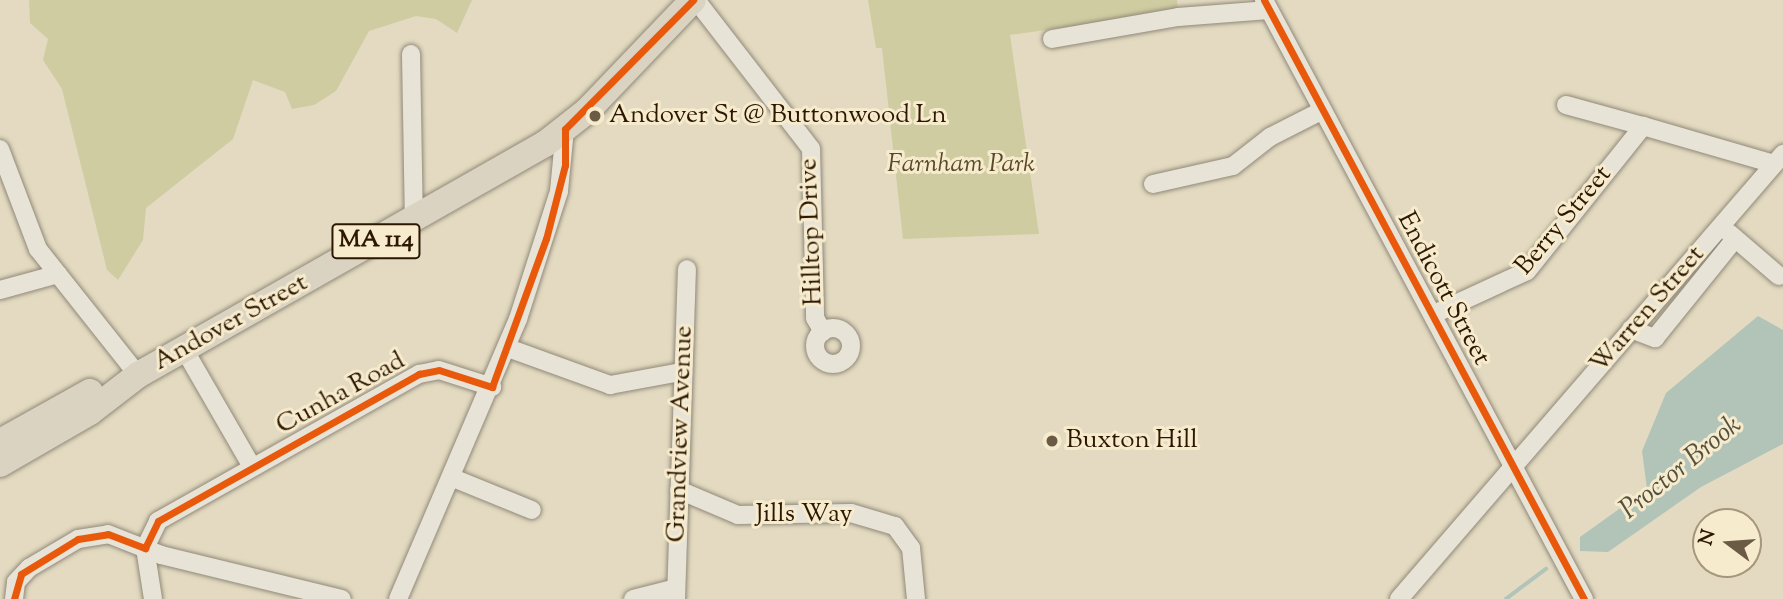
<!DOCTYPE html>
<style>
body{margin:0}
#map{position:relative;width:1783px;height:599px;overflow:hidden;background:#e3dac1;font-family:"Sorts Mill Goudy",serif}
div>[style]{position:absolute}
.green>*{inset:0;background:#cfcca2}
.water>*{inset:0;background:#b2c4b8}
.stream>*{height:3.5px;margin:-1.75px;padding:0 1.75px;transform-origin:1.75px;border-radius:1.75px;background:#b2c4b8}
.roads{filter:drop-shadow(0 0 2px #918978) drop-shadow(0 0 2px #918978)}
.minor>*{height:18px;margin:-9px;padding:0 9px;transform-origin:9px;border-radius:9px;background:#e8e3d7}
.minor>.ring{margin:-9px;padding:0;box-sizing:content-box;background:none;border:18px solid #e8e3d7;border-radius:50%}
.highway>*{height:26px;margin:-13px;padding:0 13px;transform-origin:13px;border-radius:13px;background:#dbd3c2}
.cycleway>*{height:7px;margin:-3.5px;padding:0 3.5px;transform-origin:3.5px;border-radius:3.5px;background:#e8590c}
.dots>*{width:19px;height:19px;translate:-50% -50%;box-sizing:border-box;border:4px solid #f7ebcd;border-radius:50%}
span{translate:-50% -50%;white-space:nowrap;text-align:center;line-height:1.15;-webkit-text-stroke:6px #f7ebcd;paint-order:stroke}
.shield-label span{padding:2px 5px;background:#f7ebcd;border:2px solid;border-radius:5px;-webkit-text-stroke-width:0}
.shield-label{font-size:24px;color:#2c1700;font-weight:700}
.poi-label{font-size:26px;color:#2c1700}
.left{translate:0 -50%;text-align:left}
.park-label{font-size:26px;color:#584a29;font-style:italic}
.street-label{font-size:26px;color:#2c1700}
.water-label{font-size:28px;color:#54503f;font-style:italic}
.north{position:absolute;left:1692px;top:508px;width:70px;height:70px;box-sizing:border-box;background:#f7ebcd;border:2px solid #a6967b;border-radius:50%;rotate:286deg;font-size:19px;font-weight:700;line-height:28px;text-align:center;color:#2c1700}
.north::after{content:'';display:block;margin:auto;width:24px;height:32px;background:#6c5b44;clip-path:polygon(50% 0,100% 100%,50% 72%,0 100%)}
</style>
<div id="map">
<div class="green">
<i style="clip-path:polygon(29px 0,472px 0,457px 33px,436px 19px,416px 16px,369px 31px,336px 91px,314px 105px,292px 109px,285px 92px,253px 80px,233px 139px,146px 208px,143px 240px,118px 280px,107px 270px,62px 89px,43px 60px,48px 39px,30px 23px)"></i>
<i style="clip-path:polygon(868px 0,1177px 0,1178px 11px,1010px 35px,1039px 234px,903px 239px,882px 48px,876px 48px)"></i>
</div>
<div class="water">
<i style="clip-path:polygon(1758px 316px,1783px 330px,1783px 444px,1701px 487px,1608px 552px,1580px 551px,1580px 537px,1647px 489px,1642px 451px,1666px 393px)"></i>
</div>
<div class="stream">
<i style="left:1506px;top:599px;width:50px;rotate:-36.9deg"></i>
</div>
<div class="roads">
<div class="minor">
<i style="left:696px;top:0;width:188px;rotate:52.3deg"></i>
<i style="left:811px;top:149px;width:169px;rotate:88.6deg"></i>
<i style="left:815px;top:318px;width:16px;rotate:60deg"></i>
<i style="left:1264px;top:0;width:679px;rotate:61.89deg"></i>
<i style="left:1052px;top:39px;width:128px;rotate:-9.9deg"></i>
<i style="left:1178px;top:17px;width:91px;rotate:-4.4deg"></i>
<i style="left:411px;top:54px;width:165px;rotate:89deg"></i>
<i style="left:1566px;top:105px;width:80px;rotate:15.3deg"></i>
<i style="left:0;top:149px;width:107px;rotate:69.2deg"></i>
<i style="left:38px;top:249px;width:161px;rotate:51.6deg"></i>
<i style="left:1153px;top:184px;width:82px;rotate:-12.7deg"></i>
<i style="left:1233px;top:166px;width:47px;rotate:-38.1deg"></i>
<i style="left:1270px;top:137px;width:59px;rotate:-27deg"></i>
<i style="left:1729px;top:233px;width:66px;rotate:40.7deg"></i>
<i style="left:0;top:290px;width:60px;rotate:-15.4deg"></i>
<i style="left:1434px;top:314px;width:102px;rotate:-24.8deg"></i>
<i style="left:1527px;top:271px;width:186px;rotate:-51.3deg"></i>
<i style="left:1643px;top:126px;width:136px;rotate:16.2deg"></i>
<i class="ring" style="left:815px;top:328px;width:18px;height:18px"></i>
<i style="left:1631px;top:329px;width:26px;rotate:21deg"></i>
<i style="left:1655px;top:338px;width:127px;rotate:-51.1deg"></i>
<i style="left:508px;top:348px;width:109px;rotate:19.9deg"></i>
<i style="left:610px;top:385px;width:72px;rotate:-10.4deg"></i>
<i style="left:184px;top:349px;width:136px;rotate:60deg"></i>
<i style="left:453px;top:478px;width:85px;rotate:22.1deg"></i>
<i style="left:679px;top:490px;width:64px;rotate:23deg"></i>
<i style="left:738px;top:515px;width:113px;rotate:-1deg"></i>
<i style="left:851px;top:513px;width:46px;rotate:16.5deg"></i>
<i style="left:895px;top:526px;width:27px;rotate:54deg"></i>
<i style="left:911px;top:548px;width:51px;rotate:84.4deg"></i>
<i style="left:14px;top:599px;width:17px;rotate:-83deg"></i>
<i style="left:16px;top:582px;width:19px;rotate:-47deg"></i>
<i style="left:29px;top:568px;width:57px;rotate:-30.6deg"></i>
<i style="left:78px;top:539px;width:30px;rotate:-9deg"></i>
<i style="left:108px;top:534px;width:57px;rotate:21.6deg"></i>
<i style="left:161px;top:555px;width:186px;rotate:13.7deg"></i>
<i style="left:153px;top:599px;width:52px;rotate:-98.9deg"></i>
<i style="left:145px;top:548px;width:30px;rotate:-64deg"></i>
<i style="left:158px;top:521px;width:300px;rotate:-29.4deg"></i>
<i style="left:419px;top:374px;width:20px;rotate:-11deg"></i>
<i style="left:439px;top:370px;width:56px;rotate:17.8deg"></i>
<i style="left:398px;top:599px;width:305px;rotate:-66.8deg"></i>
<i style="left:518px;top:319px;width:134px;rotate:-72.2deg"></i>
<i style="left:559px;top:191px;width:62px;rotate:-84.5deg"></i>
<i style="left:633px;top:599px;width:44px;rotate:-14.3deg"></i>
<i style="left:676px;top:599px;width:330px;rotate:-88.1deg"></i>
<i style="left:1399px;top:599px;width:588px;rotate:-49.21deg"></i>
</div>
<div class="highway">
<i style="left:0;top:442px;width:103px;rotate:-29.1deg"></i>
<i style="left:0;top:464px;width:104px;rotate:-30deg"></i>
<i style="left:90px;top:412px;width:61px;rotate:-37.6deg"></i>
<i style="left:138px;top:375px;width:468px;rotate:-29.6deg"></i>
<i style="left:545px;top:144px;width:53px;rotate:-38.2deg"></i>
<i style="left:587px;top:111px;width:153px;rotate:-46.3deg"></i>
</div>
</div>
<div class="cycleway">
<i style="left:1264px;top:0;width:679px;rotate:61.89deg"></i>
<i style="left:14px;top:599px;width:26px;rotate:-74deg"></i>
<i style="left:21px;top:574px;width:67px;rotate:-31.6deg"></i>
<i style="left:78px;top:539px;width:30px;rotate:-9deg"></i>
<i style="left:108px;top:534px;width:40px;rotate:21deg"></i>
<i style="left:145px;top:548px;width:30px;rotate:-64deg"></i>
<i style="left:158px;top:521px;width:300px;rotate:-29.4deg"></i>
<i style="left:419px;top:374px;width:20px;rotate:-11deg"></i>
<i style="left:439px;top:370px;width:56px;rotate:17.8deg"></i>
<i style="left:492px;top:387px;width:158px;rotate:-70deg"></i>
<i style="left:546px;top:239px;width:76px;rotate:-75.6deg"></i>
<i style="left:565px;top:165px;width:36px;rotate:-90deg"></i>
<i style="left:565px;top:129px;width:182px;rotate:-45.2deg"></i>
</div>
<div class="dots">
<i style="left:595px;top:116px;background:#6c5b44"></i>
<i style="left:1052px;top:441px;background:#6c5b44"></i>
</div>
<div class="shield-label">
<span style="left:376px;top:241px">MA 114</span>
</div>
<div class="poi-label">
<span class="left" style="left:609px;top:116px">Andover St @ Buttonwood Ln</span>
<span class="left" style="left:1066px;top:441px">Buxton Hill</span>
</div>
<div class="park-label">
<span style="left:961px;top:165px">Farnham Park</span>
</div>
<div class="street-label">
<span style="left:1564px;top:221px;rotate:-50deg">Berry Street</span>
<span style="left:812px;top:232px;rotate:-92deg">Hilltop Drive</span>
<span style="left:1443px;top:289px;rotate:62deg">Endicott Street</span>
<span style="left:1648px;top:310px;rotate:-49deg">Warren Street</span>
<span style="left:231px;top:323px;rotate:-29deg">Andover Street</span>
<span style="left:341px;top:394px;rotate:-29deg">Cunha Road</span>
<span style="left:681px;top:434px;rotate:-88deg">Grandview Avenue</span>
<span style="left:804px;top:515px">Jills Way</span>
</div>
<div class="water-label">
<span style="left:1681px;top:468px;rotate:-39deg">Proctor Brook</span>
</div>
<div class="north">N</div>
</div>
